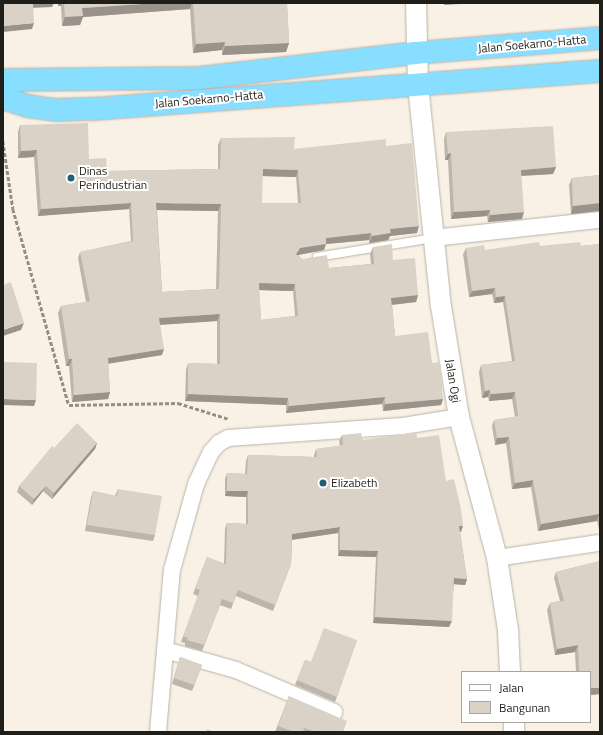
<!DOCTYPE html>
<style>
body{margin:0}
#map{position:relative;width:603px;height:735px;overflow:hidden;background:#f9f1e5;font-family:"Titillium Web",sans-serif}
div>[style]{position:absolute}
.path>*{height:2.5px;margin-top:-1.25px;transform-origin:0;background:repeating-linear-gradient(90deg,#948f86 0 4px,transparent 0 6px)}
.roads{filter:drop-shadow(0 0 1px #b9b2a7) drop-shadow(0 0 1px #b9b2a7)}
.service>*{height:8px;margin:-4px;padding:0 4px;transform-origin:4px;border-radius:4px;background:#fff}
.minor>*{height:16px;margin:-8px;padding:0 8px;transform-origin:8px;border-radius:8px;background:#fff}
.tertiary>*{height:20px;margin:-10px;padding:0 10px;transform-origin:10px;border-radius:10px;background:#fff}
.trunk>*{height:22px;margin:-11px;padding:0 11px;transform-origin:11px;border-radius:11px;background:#87defe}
.wall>*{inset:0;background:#bbb5ab}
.shaded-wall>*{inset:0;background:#99938b}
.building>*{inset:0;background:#dad2c7}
.dots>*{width:11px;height:11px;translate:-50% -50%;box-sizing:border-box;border:2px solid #fff;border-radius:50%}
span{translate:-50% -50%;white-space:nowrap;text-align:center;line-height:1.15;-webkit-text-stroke:4px #fff;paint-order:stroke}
.street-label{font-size:12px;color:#201e19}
.poi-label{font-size:12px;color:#201e19}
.left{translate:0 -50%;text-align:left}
.frame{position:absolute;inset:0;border:4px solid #201e19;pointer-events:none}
.legend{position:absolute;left:461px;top:671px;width:130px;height:52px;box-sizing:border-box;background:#fff;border:1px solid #a6a5a3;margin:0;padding:5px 7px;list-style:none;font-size:12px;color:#201e19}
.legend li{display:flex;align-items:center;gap:8px;height:20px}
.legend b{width:20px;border:1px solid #a6a5a3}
</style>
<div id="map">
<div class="path">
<i style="left:3px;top:141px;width:69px;rotate:81.6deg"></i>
<i style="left:13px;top:209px;width:204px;rotate:74.1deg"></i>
<i style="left:69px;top:405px;width:109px;rotate:-1.1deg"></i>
<i style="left:178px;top:403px;width:53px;rotate:17.4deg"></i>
</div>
<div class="roads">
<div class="service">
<i style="left:317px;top:257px;width:118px;rotate:-9.3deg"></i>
</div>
<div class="minor">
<i style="left:433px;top:238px;width:168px;rotate:-6.2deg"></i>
<i style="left:497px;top:558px;width:102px;rotate:-8.4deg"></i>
<i style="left:165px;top:650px;width:74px;rotate:15.7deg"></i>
<i style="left:236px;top:670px;width:107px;rotate:23.2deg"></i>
<i style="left:158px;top:732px;width:163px;rotate:-85.1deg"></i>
<i style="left:172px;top:570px;width:89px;rotate:-74.4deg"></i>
<i style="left:196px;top:484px;width:35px;rotate:-65deg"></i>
<i style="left:211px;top:452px;width:12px;rotate:-48deg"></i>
<i style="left:219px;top:443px;width:10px;rotate:-29deg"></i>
<i style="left:228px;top:438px;width:175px;rotate:-3.9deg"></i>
<i style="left:403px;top:426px;width:57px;rotate:-9.1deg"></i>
</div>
<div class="tertiary">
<i style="left:416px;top:3px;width:82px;rotate:88.6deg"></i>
<i style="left:418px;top:85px;width:222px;rotate:84.1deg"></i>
<i style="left:441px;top:306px;width:112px;rotate:80.8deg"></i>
<i style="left:459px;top:417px;width:146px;rotate:74.9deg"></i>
<i style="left:497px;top:558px;width:73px;rotate:81.3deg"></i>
<i style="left:508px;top:630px;width:42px;rotate:87.3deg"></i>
<i style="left:514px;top:722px;width:10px;rotate:90deg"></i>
</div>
<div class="trunk">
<i style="left:3px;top:80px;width:196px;rotate:-0.6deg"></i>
<i style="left:199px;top:78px;width:217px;rotate:-6.6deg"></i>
<i style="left:415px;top:53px;width:186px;rotate:-4.6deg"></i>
<i style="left:3px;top:98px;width:25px;rotate:18deg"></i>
<i style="left:27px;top:106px;width:28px;rotate:8deg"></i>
<i style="left:55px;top:110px;width:38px;rotate:-2deg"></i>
<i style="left:93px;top:109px;width:508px;rotate:-4.29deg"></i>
</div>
</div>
<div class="wall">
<i style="clip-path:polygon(58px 3px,295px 3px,287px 4px,289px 43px,286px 52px,222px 55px,222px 50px,193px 53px,190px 9px,83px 17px,80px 25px,62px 26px,61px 6px,58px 6px)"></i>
<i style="clip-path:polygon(evenodd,20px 125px,89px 159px,107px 171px,218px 169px,218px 145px,221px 138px,294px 149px,386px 146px,417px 233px,390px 236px,388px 240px,369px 243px,369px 240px,326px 244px,324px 250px,298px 255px,302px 259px,329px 268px,371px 264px,370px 254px,373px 247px,393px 260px,418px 295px,416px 302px,392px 305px,395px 336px,432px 363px,443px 399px,441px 405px,383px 411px,382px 404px,286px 413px,286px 405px,185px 401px,186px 370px,188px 363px,217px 364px,217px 321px,160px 325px,162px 355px,108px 364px,110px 392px,108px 399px,72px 402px,69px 366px,66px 366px,58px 313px,61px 306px,86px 302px,78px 258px,80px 252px,131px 241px,129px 209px,38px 216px,34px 157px,18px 158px,18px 132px,20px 125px,262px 176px,296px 177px,298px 203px,262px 203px,262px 176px,20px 125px,157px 210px,218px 211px,216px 289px,162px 292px,157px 210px,20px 125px,259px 290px,293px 291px,295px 316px,261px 320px,259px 290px)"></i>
<i style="clip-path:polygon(446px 132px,556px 167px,553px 174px,521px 176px,522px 219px,488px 222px,487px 216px,451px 219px,448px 160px,445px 160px,444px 139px)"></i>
<i style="clip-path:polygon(600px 175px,600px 211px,571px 214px,569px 185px,572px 178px)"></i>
<i style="clip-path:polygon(600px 244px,600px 534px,597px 521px,538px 531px,531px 487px,512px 489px,506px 443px,495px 445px,492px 426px,494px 420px,515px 417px,512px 399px,489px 401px,488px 397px,482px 398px,479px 372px,481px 365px,512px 361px,503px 302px,494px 303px,492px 294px,469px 297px,463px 254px,466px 248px,485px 250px,540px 246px,581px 246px)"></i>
<i style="clip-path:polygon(342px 435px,363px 440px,417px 438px,446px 481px,461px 532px,460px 532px,467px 579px,465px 585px,454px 584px,449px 627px,373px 623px,376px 557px,338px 556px,338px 533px,292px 540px,291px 564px,273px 611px,236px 596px,231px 609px,220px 605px,202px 651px,185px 646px,185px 643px,181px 642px,198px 596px,193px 594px,207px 557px,224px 564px,225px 529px,227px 523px,246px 524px,246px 497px,225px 496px,225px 479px,227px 473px,245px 474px,246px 461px,248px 455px,314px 457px,314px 455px,316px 449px,340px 446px,339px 441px)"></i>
<i style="clip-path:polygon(97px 443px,95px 449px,52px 499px,43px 491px,32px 505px,17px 492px,19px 486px,54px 448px)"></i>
<i style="clip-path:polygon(118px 489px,155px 535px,153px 541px,85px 531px,91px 497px,93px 491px,115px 496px)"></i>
<i style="clip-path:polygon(600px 561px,600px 694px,590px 695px,590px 672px,576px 672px,575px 652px,555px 655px,547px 610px,550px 603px,560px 601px,554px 578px,556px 572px)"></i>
<i style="clip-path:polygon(357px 640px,335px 702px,295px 685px,305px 660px,311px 662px)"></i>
<i style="clip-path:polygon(180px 657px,202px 665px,192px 691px,172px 684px)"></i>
<i style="clip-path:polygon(289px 696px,343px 732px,275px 732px)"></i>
</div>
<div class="shaded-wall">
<i style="clip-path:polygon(33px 3px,54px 3px,52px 7px,31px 8px)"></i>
<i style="clip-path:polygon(59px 3px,62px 3px,61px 6px,58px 6px)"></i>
<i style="clip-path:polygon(158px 3px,192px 3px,190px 9px,83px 17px,80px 25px,62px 26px,65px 17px,82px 8px)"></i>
<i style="clip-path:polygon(444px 3px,476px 3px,444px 5px)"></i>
<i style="clip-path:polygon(34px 23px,32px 29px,3px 32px,3px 26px)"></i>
<i style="clip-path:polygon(225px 42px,222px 50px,193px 53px,196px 44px)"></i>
<i style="clip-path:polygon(289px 43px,286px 52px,222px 55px,225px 46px)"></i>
<i style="clip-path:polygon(37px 150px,34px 157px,18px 158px,21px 151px)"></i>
<i style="clip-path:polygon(451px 153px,448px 160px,445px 160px,448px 154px)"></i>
<i style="clip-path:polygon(556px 167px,553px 174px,518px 176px,521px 170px)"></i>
<i style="clip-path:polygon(263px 169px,298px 170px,296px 177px,260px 176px)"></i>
<i style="clip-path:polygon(131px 203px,129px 209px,38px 216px,41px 209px)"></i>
<i style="clip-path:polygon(156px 203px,221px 204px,218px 211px,154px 210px)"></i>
<i style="clip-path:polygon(600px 203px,600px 208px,599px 211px,571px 214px,573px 206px)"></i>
<i style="clip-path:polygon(490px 210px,487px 216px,451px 219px,454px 212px)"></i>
<i style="clip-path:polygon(524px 212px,522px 219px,488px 222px,490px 215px)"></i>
<i style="clip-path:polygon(419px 226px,417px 233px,390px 236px,388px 240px,369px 243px,372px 236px,390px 229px)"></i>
<i style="clip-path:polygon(371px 233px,369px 240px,326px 244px,324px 250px,298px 255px,294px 260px,296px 254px,300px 248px,326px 238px)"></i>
<i style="clip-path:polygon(259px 283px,295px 284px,293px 291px,256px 290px)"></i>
<i style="clip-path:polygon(495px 288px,492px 294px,469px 297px,472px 291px)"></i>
<i style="clip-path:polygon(418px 295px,416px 302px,389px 305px,391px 298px)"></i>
<i style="clip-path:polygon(505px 296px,503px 302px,494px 303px,496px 297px)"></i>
<i style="clip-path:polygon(220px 314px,217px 321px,156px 325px,159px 318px)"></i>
<i style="clip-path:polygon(24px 323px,21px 330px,3px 336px,3px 330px)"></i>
<i style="clip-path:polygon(164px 349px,162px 355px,105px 364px,108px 358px)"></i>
<i style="clip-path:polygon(69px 359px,72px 359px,69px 366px,66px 366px)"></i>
<i style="clip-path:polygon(490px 390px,488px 397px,482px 398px,485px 391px)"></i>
<i style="clip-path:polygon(110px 392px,108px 399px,72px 402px,74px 395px)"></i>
<i style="clip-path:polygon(515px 392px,512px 399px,489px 401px,491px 394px)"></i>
<i style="clip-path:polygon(188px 394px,288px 398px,286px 405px,185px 401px)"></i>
<i style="clip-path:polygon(385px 397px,382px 404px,286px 413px,289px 406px)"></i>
<i style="clip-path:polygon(3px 399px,36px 400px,34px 406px,3px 405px)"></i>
<i style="clip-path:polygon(443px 399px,441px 405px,383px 411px,385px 404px)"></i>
<i style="clip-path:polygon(509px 437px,506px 443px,495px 445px,497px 438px)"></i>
<i style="clip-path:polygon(97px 443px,95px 449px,52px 499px,54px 493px)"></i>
<i style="clip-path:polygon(533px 480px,531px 487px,512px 489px,515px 483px)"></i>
<i style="clip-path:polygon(46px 486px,43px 491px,32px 505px,34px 499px)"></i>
<i style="clip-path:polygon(227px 491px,248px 491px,246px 497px,225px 496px)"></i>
<i style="clip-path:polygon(599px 514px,597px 521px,538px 531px,541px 524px)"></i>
<i style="clip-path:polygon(459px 526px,463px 526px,461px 532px,457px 532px)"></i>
<i style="clip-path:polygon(340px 527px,338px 533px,290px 540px,292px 534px)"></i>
<i style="clip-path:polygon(340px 550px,378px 551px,376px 557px,338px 556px)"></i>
<i style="clip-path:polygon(454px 578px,467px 579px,465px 585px,452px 584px)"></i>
<i style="clip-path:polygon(375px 617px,452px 621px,449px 627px,373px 623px)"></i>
<i style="clip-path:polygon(578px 645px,575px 652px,555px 655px,557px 649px)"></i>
<i style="clip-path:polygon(590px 688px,600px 688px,600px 694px,590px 695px)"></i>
</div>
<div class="building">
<i style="clip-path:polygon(3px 3px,33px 3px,34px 23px,3px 26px)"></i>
<i style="clip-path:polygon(64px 3px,158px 3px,82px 8px,83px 16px,65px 17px)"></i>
<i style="clip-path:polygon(193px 3px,287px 3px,289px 43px,225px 46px,225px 42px,196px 44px)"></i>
<i style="clip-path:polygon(evenodd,88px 123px,89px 159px,106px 158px,107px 171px,220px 169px,221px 138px,295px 137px,294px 149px,386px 139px,386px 146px,412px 143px,419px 226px,390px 229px,391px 233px,372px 236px,371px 233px,326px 238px,326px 244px,300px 248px,296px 254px,302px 259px,327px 255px,329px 268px,374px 264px,373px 247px,392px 244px,393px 260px,415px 258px,418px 295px,391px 298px,395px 336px,428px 332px,432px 363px,440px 362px,443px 399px,385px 404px,385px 397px,289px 406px,288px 398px,188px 394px,188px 363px,220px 364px,220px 314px,159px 318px,164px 349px,108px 358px,110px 392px,74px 395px,72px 359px,69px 359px,61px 306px,90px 301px,80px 252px,133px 241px,131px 203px,41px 209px,37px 150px,21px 151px,20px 125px,88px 123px,263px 169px,298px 170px,301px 203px,262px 203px,263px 169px,88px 123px,156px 203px,221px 204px,219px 289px,162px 292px,156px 203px,88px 123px,259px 283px,295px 284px,298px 316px,261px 320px,259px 283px)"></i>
<i style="clip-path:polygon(553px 126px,556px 167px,521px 170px,524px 212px,490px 215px,490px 210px,454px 212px,451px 153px,448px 154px,446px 132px)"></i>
<i style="clip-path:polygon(600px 175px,600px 203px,573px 206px,572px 178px)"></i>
<i style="clip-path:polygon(539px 242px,540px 246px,580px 242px,581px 246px,600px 244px,600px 517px,599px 514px,541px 524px,533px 480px,515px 483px,509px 437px,497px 438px,494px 420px,518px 416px,515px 392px,491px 394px,490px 390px,485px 391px,481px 365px,515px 361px,505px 296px,496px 297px,495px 288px,472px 291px,466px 248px,484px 245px,485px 250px)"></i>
<i style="clip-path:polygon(11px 282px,24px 323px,3px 330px,3px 285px)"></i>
<i style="clip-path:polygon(3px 362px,37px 363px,36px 400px,3px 399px)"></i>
<i style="clip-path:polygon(77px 423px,97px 443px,54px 493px,46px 486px,34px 499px,19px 486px,52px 446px,54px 448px)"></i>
<i style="clip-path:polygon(416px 432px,417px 438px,439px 435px,446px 481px,454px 479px,461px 509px,463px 526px,459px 526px,467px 579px,454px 578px,452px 621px,375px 617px,378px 551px,340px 550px,340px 527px,292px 534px,291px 564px,275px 605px,238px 590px,233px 603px,222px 599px,204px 645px,187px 640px,188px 638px,183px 636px,200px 590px,195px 588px,207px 557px,226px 564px,227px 523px,248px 524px,248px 491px,227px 491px,227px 473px,247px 474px,248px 455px,317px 457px,316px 449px,343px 445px,342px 435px,361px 433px,363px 440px)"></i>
<i style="clip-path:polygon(118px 489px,162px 496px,155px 535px,87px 525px,93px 491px,117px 496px)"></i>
<i style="clip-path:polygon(600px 561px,600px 688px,590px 688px,590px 672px,579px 672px,578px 645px,557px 649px,550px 603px,564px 601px,556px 572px)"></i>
<i style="clip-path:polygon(324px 628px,357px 640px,337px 697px,297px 680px,305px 660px,311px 662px)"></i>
<i style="clip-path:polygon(180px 657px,202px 665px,194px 685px,174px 678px)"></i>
<i style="clip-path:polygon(289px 696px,347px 721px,343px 732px,316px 732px,304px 728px,303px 732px,294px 732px,278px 726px)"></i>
<i style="clip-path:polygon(207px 729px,215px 732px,206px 732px)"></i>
<i style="clip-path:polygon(495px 731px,495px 732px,479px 732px)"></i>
</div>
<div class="dots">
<i style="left:71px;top:178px;background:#216076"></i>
<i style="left:323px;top:483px;background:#216076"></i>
</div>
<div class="street-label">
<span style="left:532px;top:44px;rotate:-5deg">Jalan Soekarno-Hatta</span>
<span style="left:209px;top:99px;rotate:-5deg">Jalan Soekarno-Hatta</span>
<span style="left:453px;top:381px;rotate:81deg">Jalan Ogi</span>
</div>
<div class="poi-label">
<span class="left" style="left:79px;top:178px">Dinas<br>Perindustrian</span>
<span class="left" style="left:331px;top:483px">Elizabeth</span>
</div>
<div class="frame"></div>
<ul class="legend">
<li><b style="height:5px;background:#fff"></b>Jalan</li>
<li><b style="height:11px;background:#dad2c7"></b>Bangunan</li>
</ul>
</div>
